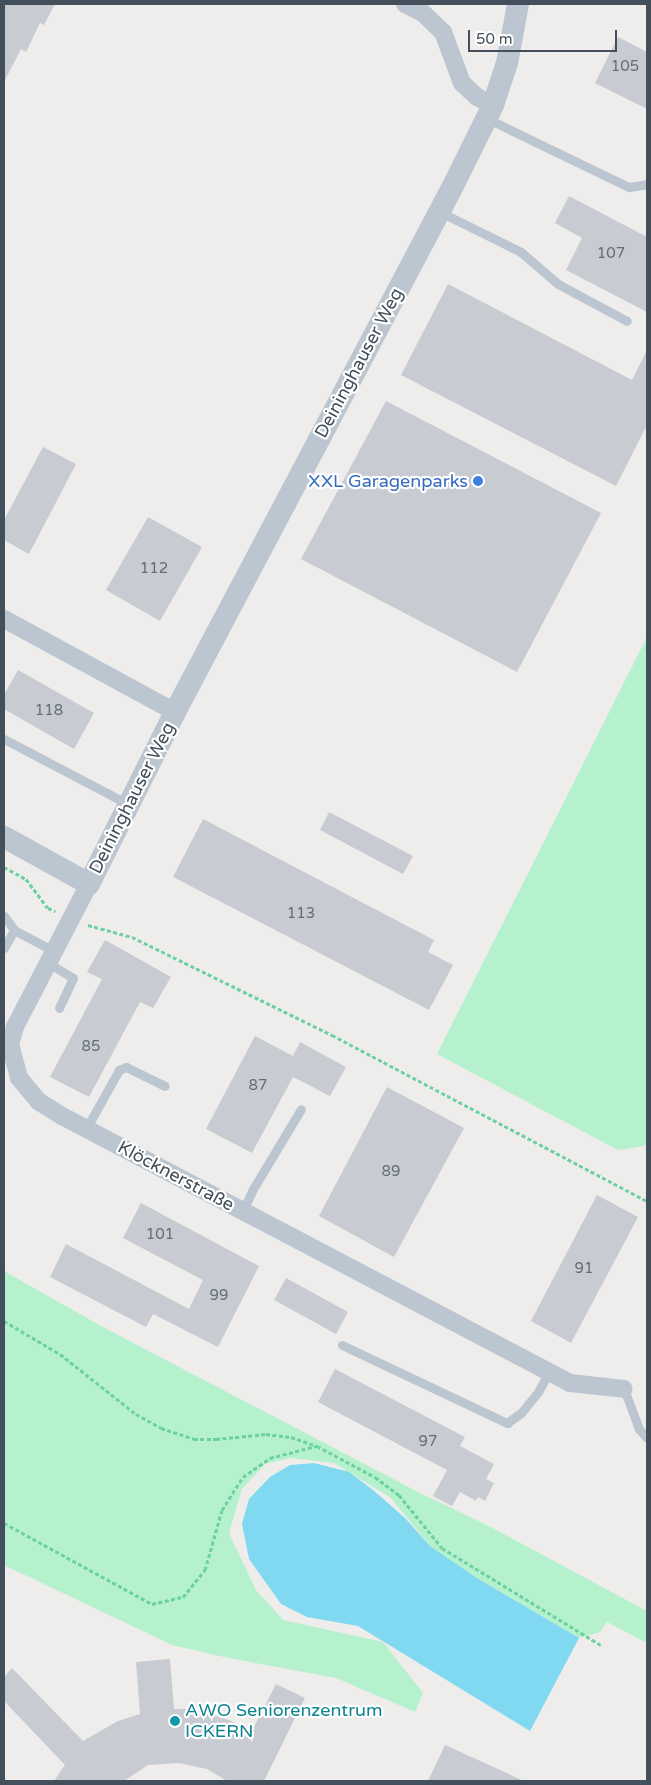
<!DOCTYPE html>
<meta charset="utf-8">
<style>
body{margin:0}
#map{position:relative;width:651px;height:1785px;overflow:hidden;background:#efecec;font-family:"Varela Round",sans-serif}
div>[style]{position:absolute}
.green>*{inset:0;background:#b6f1cd}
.water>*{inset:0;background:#80d8f1}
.building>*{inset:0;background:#c8cbd1}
.path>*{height:3px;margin-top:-1.5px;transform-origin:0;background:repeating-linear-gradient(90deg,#6cd1a0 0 4px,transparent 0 6.5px)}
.service>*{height:9px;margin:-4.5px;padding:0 4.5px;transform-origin:4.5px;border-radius:4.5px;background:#bbc6d0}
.minor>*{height:18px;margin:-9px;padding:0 9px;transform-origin:9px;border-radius:9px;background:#bbc6d0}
.tertiary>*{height:22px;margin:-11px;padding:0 11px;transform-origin:11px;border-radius:11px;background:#bbc6d0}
.dots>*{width:14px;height:14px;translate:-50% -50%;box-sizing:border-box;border:2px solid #fff;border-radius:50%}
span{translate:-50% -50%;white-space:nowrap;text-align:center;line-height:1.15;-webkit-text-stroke:4.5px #fff;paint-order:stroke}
.number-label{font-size:15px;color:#646e78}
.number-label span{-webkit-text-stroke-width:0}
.street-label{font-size:18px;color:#434f5a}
.shop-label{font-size:18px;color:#366cbe}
.right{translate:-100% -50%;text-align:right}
.culture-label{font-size:18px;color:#0d838f}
.left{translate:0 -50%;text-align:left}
.frame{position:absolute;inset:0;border:5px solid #434f5a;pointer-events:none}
.scale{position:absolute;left:468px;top:30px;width:149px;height:22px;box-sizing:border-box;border:2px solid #434f5a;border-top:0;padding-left:6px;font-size:15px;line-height:18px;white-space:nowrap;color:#434f5a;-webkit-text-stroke:4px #fff;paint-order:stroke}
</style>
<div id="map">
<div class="green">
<i style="clip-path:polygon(647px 637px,647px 1143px,644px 1146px,618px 1150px,437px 1054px)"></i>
<i style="clip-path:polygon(4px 1271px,101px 1326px,420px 1493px,491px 1527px,647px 1611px,647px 1643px,607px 1622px,600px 1632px,579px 1638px,477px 1578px,430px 1546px,391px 1498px,334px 1463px,290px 1458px,265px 1464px,242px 1489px,229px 1533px,256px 1590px,283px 1620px,383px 1642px,423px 1693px,415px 1712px,336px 1678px,224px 1657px,172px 1645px,4px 1565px)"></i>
</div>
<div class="water">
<i style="clip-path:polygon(314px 1463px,349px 1472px,373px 1490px,405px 1518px,430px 1546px,477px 1578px,579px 1638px,530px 1731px,358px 1626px,307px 1617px,281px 1604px,249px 1559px,242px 1524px,249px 1499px,270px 1477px,290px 1465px)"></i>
</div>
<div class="building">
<i style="clip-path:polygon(4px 4px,55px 4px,44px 25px,40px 23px,26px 52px,21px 49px,4px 82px)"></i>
<i style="clip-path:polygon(618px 37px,647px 52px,647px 109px,595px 83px)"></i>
<i style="clip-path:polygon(569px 196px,647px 237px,647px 312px,566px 270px,582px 238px,555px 223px)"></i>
<i style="clip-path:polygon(448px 284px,632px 380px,647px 350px,647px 425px,616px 486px,401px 375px)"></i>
<i style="clip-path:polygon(386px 401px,601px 513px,517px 672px,301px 559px)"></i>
<i style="clip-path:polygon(43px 447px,76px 464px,29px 554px,4px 540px,4px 520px)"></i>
<i style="clip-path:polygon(148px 517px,202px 547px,160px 621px,106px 590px)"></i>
<i style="clip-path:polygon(18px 670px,94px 713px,74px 749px,4px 709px,4px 695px)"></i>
<i style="clip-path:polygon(329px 812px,413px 856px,403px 874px,320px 830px)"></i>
<i style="clip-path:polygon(203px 819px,434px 940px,428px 952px,453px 965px,429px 1010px,173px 877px)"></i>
<i style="clip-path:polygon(105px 940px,171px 977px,153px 1008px,140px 1002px,89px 1097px,50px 1077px,102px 979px,87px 972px)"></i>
<i style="clip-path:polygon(255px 1036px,293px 1056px,300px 1042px,346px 1067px,330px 1096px,293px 1077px,252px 1153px,206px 1129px)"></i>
<i style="clip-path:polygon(387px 1087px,464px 1128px,394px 1257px,319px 1216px)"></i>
<i style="clip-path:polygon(597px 1195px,638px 1217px,571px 1343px,531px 1321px)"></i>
<i style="clip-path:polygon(141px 1203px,259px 1266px,218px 1347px,153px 1314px,146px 1327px,50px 1277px,66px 1244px,189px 1309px,203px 1280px,123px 1238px)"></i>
<i style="clip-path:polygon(286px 1278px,348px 1312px,336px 1334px,274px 1300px)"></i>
<i style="clip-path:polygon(335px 1369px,465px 1437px,460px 1446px,494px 1464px,486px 1479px,494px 1483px,485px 1501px,478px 1497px,476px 1501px,460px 1492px,452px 1506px,433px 1496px,447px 1470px,318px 1402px)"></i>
<i style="clip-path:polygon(170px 1659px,174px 1709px,193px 1709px,229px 1720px,252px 1731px,276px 1684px,305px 1698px,264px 1781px,227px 1781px,207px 1769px,179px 1763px,148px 1765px,124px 1781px,54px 1781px,65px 1765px,4px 1701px,4px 1677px,12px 1668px,83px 1741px,118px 1721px,140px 1714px,136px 1662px)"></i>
<i style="clip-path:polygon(445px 1745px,524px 1781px,428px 1781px)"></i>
</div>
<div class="path">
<i style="left:4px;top:867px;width:25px;rotate:29deg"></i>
<i style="left:26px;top:879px;width:36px;rotate:53deg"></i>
<i style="left:48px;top:908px;width:8px;rotate:23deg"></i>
<i style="left:88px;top:925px;width:46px;rotate:15.3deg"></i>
<i style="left:132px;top:937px;width:223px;rotate:26.1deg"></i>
<i style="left:332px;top:1035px;width:356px;rotate:27.8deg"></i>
<i style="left:4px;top:1321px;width:65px;rotate:30.5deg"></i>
<i style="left:60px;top:1354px;width:97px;rotate:38.3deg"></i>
<i style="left:136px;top:1414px;width:29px;rotate:29deg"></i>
<i style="left:161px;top:1428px;width:35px;rotate:18deg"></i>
<i style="left:194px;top:1439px;width:22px"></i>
<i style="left:216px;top:1439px;width:50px;rotate:-5.7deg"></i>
<i style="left:266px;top:1434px;width:25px;rotate:7deg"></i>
<i style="left:291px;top:1437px;width:28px;rotate:19deg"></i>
<i style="left:317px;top:1446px;width:66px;rotate:28.1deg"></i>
<i style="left:375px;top:1477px;width:30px;rotate:37deg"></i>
<i style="left:399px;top:1495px;width:68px;rotate:50.9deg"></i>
<i style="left:442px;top:1548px;width:186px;rotate:31.4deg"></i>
<i style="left:4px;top:1523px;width:169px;rotate:28.7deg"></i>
<i style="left:152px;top:1604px;width:32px;rotate:-13deg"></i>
<i style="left:183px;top:1597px;width:35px;rotate:-51deg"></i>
<i style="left:205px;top:1570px;width:62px;rotate:-74.2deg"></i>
<i style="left:222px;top:1510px;width:39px;rotate:-58deg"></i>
<i style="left:243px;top:1477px;width:33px;rotate:-35deg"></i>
<i style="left:270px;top:1458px;width:48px;rotate:-14.6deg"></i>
</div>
<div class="service">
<i style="left:486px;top:118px;width:159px;rotate:25.8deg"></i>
<i style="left:629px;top:187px;width:18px;rotate:-9deg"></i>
<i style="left:440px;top:212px;width:90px;rotate:26.3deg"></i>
<i style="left:521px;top:252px;width:49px;rotate:40.9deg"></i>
<i style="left:558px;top:284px;width:78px;rotate:28.2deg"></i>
<i style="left:4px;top:739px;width:140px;rotate:27.7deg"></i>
<i style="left:4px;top:916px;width:17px;rotate:54deg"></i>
<i style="left:14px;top:930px;width:45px;rotate:27.7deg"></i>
<i style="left:4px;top:948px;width:21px;rotate:-61deg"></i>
<i style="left:48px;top:963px;width:29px;rotate:31deg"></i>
<i style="left:73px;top:978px;width:33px;rotate:115deg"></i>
<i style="left:86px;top:1129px;width:68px;rotate:-60.8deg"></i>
<i style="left:119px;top:1070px;width:8px;rotate:-23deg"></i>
<i style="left:126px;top:1067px;width:43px;rotate:26deg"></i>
<i style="left:243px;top:1211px;width:24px;rotate:-66deg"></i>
<i style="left:253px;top:1189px;width:93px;rotate:-59deg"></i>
<i style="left:342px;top:1345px;width:183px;rotate:25.3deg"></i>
<i style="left:507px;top:1423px;width:17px;rotate:-36deg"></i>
<i style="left:521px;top:1413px;width:27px;rotate:-51deg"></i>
<i style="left:538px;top:1392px;width:23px;rotate:-61deg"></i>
<i style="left:624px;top:1389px;width:43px;rotate:69.4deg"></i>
<i style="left:639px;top:1429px;width:12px;rotate:48deg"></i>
</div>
<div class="minor">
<i style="left:405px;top:4px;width:20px;rotate:27deg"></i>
<i style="left:423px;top:13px;width:28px;rotate:44deg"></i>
<i style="left:443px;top:32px;width:54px;rotate:69.6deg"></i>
<i style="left:462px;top:83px;width:21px;rotate:43deg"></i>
<i style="left:477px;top:97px;width:18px;rotate:27deg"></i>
<i style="left:4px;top:619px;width:195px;rotate:28.5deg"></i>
<i style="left:89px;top:884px;width:161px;rotate:117.4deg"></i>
<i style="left:15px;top:1027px;width:18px;rotate:106deg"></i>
<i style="left:10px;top:1044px;width:35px;rotate:75deg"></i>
<i style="left:19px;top:1078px;width:30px;rotate:50deg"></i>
<i style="left:38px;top:1101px;width:28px;rotate:32deg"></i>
<i style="left:62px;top:1116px;width:574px;rotate:27.73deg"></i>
<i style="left:570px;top:1383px;width:54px;rotate:6.3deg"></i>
</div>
<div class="tertiary">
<i style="left:4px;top:837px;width:97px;rotate:28.9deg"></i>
<i style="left:89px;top:884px;width:192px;rotate:-63.4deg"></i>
<i style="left:175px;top:712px;width:593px;rotate:-62.14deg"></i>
<i style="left:452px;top:188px;width:93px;rotate:-63.7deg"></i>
<i style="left:493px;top:105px;width:44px;rotate:-71.6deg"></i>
<i style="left:507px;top:63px;width:60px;rotate:-79.4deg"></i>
</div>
<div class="dots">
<i style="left:478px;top:481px;background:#3f7fe0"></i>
<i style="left:175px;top:1721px;background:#0f9aa8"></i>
</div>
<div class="number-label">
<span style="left:625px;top:67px">105</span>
<span style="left:611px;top:254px">107</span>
<span style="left:154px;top:569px">112</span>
<span style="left:49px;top:711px">118</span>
<span style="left:301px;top:914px">113</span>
<span style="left:91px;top:1047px">85</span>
<span style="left:258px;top:1086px">87</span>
<span style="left:391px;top:1172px">89</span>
<span style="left:160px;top:1235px">101</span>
<span style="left:584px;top:1269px">91</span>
<span style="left:219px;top:1296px">99</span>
<span style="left:428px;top:1442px">97</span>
</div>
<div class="street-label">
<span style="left:359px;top:363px;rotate:-62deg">Deininghauser Weg</span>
<span style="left:132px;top:798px;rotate:-63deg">Deininghauser Weg</span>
<span style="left:176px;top:1176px;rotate:28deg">Klöcknerstraße</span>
</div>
<div class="shop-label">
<span class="right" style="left:468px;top:481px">XXL Garagenparks</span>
</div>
<div class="culture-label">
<span class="left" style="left:185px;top:1721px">AWO Seniorenzentrum<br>ICKERN</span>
</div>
<div class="frame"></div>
<div class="scale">50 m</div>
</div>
